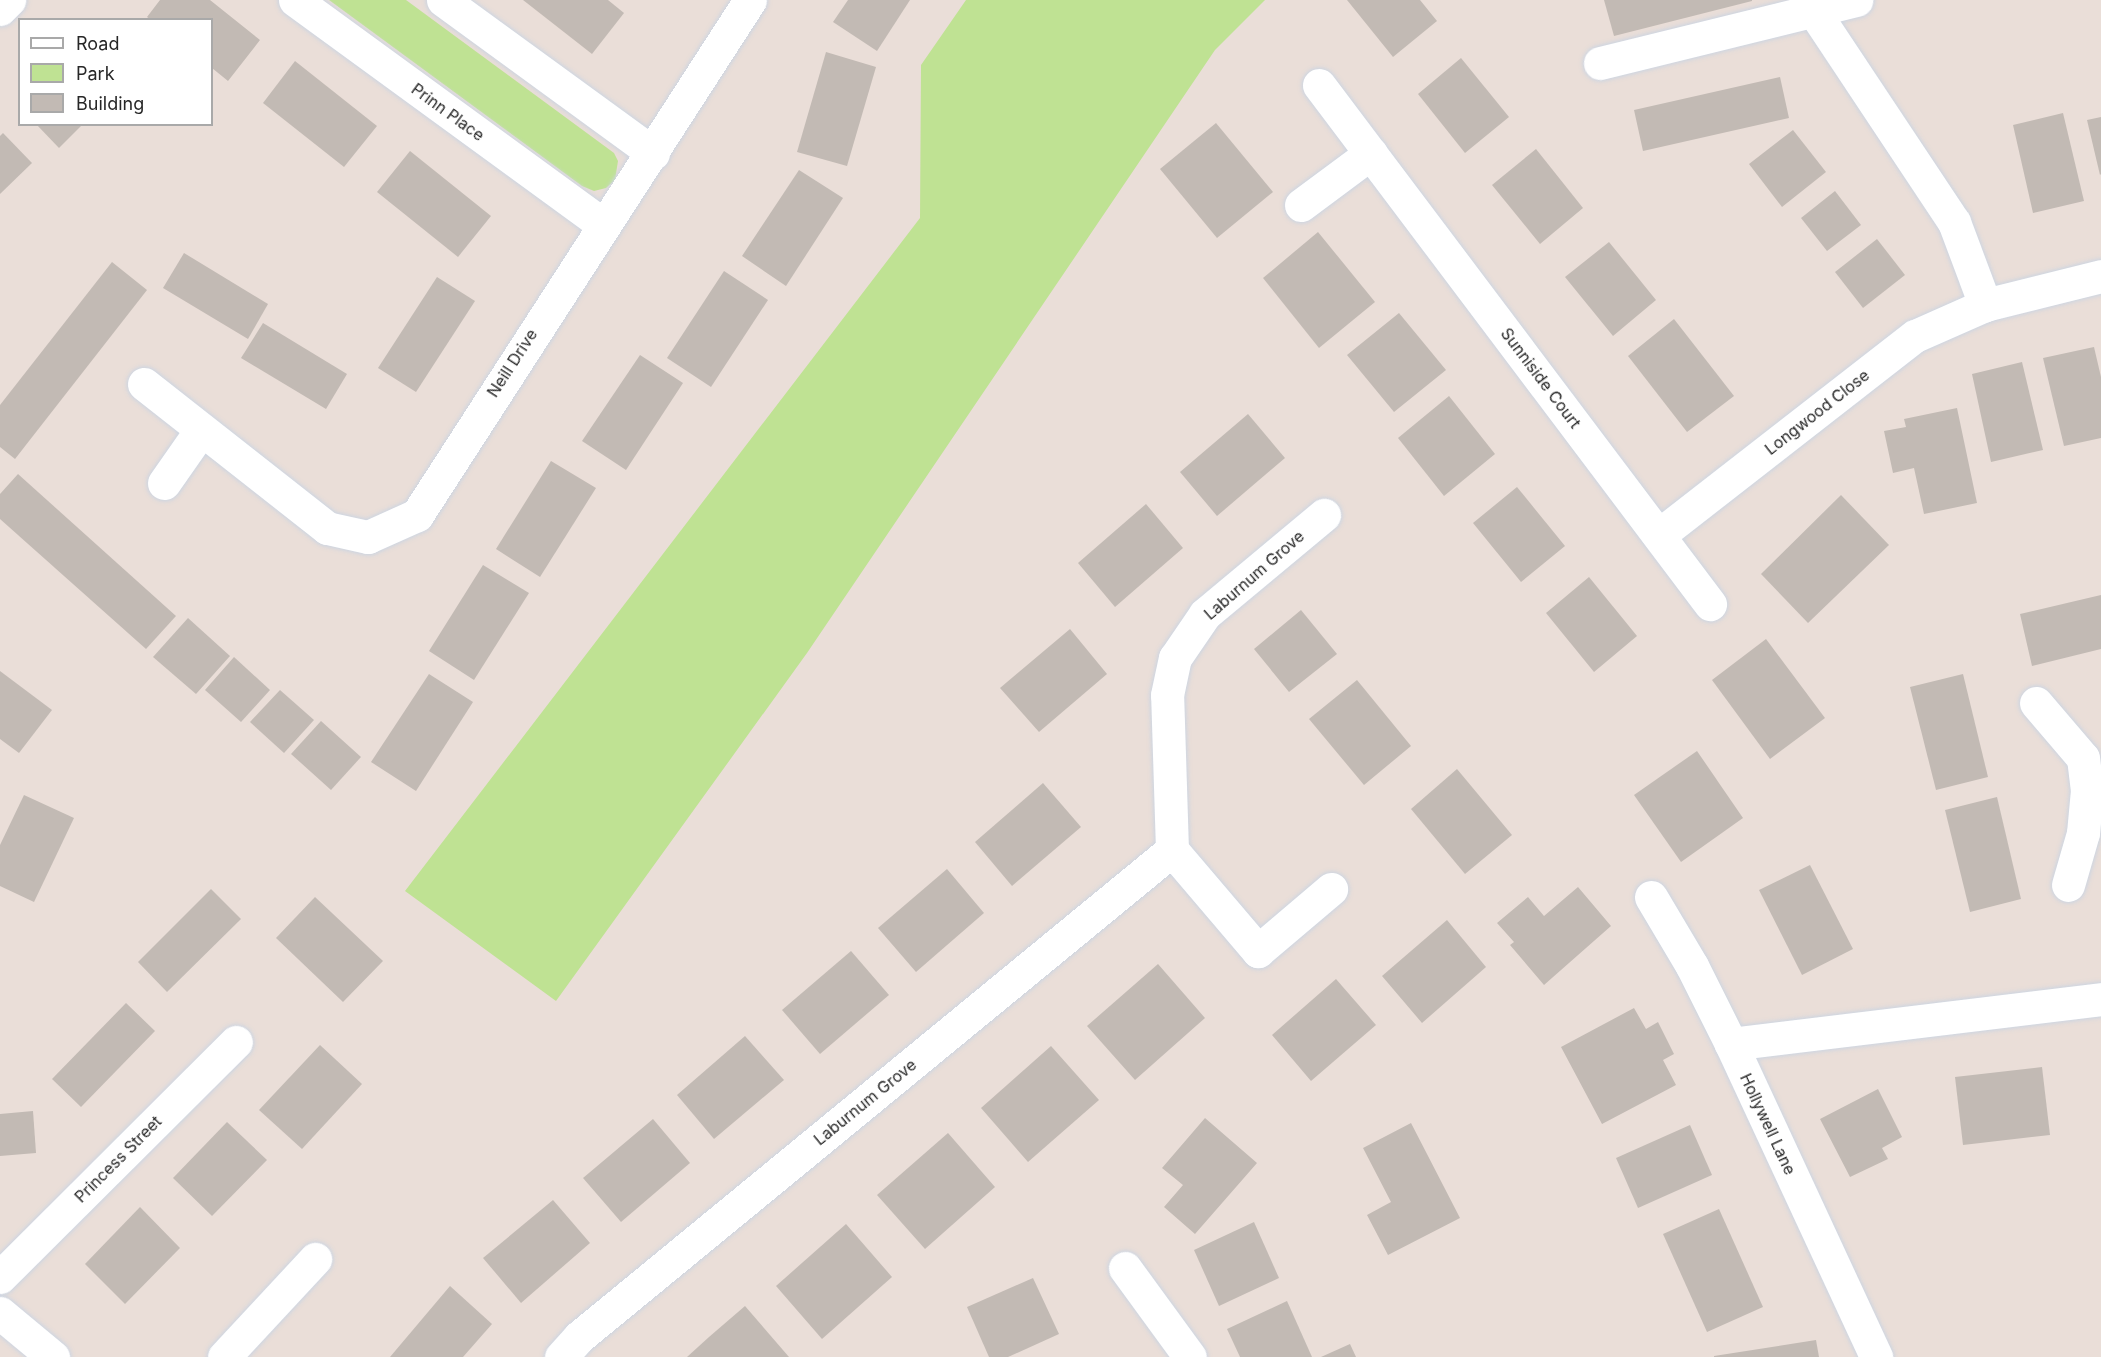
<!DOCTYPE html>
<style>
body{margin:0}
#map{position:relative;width:2101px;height:1357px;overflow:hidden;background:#eaded8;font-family:Inter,sans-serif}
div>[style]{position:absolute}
.green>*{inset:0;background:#bfe293}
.building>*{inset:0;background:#c2bab4}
.roads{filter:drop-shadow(0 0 2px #cdd5e1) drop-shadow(0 0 2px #cdd5e1)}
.minor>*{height:33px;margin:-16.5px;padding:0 16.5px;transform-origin:16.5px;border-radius:16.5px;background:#fff}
span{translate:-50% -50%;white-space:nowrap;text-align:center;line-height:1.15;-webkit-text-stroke:4.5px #fff;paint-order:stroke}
.street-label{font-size:16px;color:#272727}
.legend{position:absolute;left:18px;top:18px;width:195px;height:108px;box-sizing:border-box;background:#fff;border:2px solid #a9a9a9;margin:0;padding:8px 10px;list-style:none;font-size:18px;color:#272727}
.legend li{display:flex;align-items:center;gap:12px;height:30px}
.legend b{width:30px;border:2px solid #a9a9a9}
</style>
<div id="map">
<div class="green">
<i style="clip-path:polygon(329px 0,406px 0,614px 153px,618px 161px,615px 180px,606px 188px,594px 191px,582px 186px)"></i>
<i style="clip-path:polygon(966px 0,1265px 0,1215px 50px,807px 653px,556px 1001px,405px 891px,920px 218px,921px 65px)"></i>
</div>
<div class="building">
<i style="clip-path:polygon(160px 0,210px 0,260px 40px,228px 81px,212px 68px,212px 20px,151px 20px,147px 17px)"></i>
<i style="clip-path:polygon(523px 0,608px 0,624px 13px,592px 54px)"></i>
<i style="clip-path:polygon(848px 0,910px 0,877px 51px,833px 22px)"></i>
<i style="clip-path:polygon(1347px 0,1420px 0,1437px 21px,1393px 57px)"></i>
<i style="clip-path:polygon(1604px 0,1752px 0,1752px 1px,1614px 36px)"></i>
<i style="clip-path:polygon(826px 52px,876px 67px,847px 166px,797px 152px)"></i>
<i style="clip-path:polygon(1461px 58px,1509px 117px,1465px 153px,1418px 94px)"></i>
<i style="clip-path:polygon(295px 61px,377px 126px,344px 167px,263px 103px)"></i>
<i style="clip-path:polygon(1780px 77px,1789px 118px,1643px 151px,1634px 110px)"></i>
<i style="clip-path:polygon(2063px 113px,2084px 201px,2033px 213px,2013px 125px)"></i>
<i style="clip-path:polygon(2101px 117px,2101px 174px,2100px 175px,2087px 120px)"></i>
<i style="clip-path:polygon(1216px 123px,1273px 192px,1217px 238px,1160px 169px)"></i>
<i style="clip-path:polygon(36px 124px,83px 124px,59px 148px)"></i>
<i style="clip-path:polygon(1793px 130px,1826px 172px,1782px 207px,1749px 164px)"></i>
<i style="clip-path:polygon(3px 133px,32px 163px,0 194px,0 136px)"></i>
<i style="clip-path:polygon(1536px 149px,1583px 208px,1540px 244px,1492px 185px)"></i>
<i style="clip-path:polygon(410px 151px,491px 216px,458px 257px,377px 192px)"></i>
<i style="clip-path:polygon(799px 170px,843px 198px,786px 286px,742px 256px)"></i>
<i style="clip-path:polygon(1835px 191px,1861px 225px,1827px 251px,1801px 218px)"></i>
<i style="clip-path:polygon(1318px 232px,1375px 302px,1319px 348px,1263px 278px)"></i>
<i style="clip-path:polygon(1877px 239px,1905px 275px,1863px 308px,1835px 272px)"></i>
<i style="clip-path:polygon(1609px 242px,1656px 300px,1613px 336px,1565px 277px)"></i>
<i style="clip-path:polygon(184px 253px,268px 304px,248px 339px,163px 288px)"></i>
<i style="clip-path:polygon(112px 262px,147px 290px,15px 459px,0 447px,0 405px)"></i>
<i style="clip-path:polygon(724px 271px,768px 300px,711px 387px,667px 358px)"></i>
<i style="clip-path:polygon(437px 277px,475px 301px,416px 392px,378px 368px)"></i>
<i style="clip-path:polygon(1399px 313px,1446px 370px,1394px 412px,1347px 355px)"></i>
<i style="clip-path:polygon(1674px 319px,1734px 396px,1687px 432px,1628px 356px)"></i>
<i style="clip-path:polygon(263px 323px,347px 374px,326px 409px,241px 358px)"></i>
<i style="clip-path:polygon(2094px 347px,2101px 377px,2101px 438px,2064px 446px,2043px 358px)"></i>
<i style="clip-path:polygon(640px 355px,683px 383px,626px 470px,582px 441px)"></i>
<i style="clip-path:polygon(2022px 362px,2043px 450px,1991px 462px,1972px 374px)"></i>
<i style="clip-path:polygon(1449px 396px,1495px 454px,1444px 496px,1398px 438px)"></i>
<i style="clip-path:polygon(1957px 408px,1977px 503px,1924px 514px,1914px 468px,1893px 473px,1884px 431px,1906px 427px,1904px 419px)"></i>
<i style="clip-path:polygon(1248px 414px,1285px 458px,1217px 516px,1180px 472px)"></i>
<i style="clip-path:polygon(551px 461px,596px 488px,540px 577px,496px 549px)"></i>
<i style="clip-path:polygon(18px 474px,176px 616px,146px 649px,0 519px,0 494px)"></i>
<i style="clip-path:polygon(1517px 487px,1565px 546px,1521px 582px,1473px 523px)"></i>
<i style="clip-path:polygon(1841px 495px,1889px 545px,1808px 623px,1761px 574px)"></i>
<i style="clip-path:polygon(1146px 504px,1183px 548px,1115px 607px,1078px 563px)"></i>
<i style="clip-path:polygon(483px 565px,529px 593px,474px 680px,429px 651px)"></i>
<i style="clip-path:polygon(1589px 577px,1637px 636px,1594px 672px,1546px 613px)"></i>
<i style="clip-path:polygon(2101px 595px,2101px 649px,2032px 666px,2020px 614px)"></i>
<i style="clip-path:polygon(1301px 610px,1337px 654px,1289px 692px,1254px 649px)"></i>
<i style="clip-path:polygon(188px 618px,230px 656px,196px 694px,153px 657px)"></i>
<i style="clip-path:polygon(1070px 629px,1107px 674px,1039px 732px,1000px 688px)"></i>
<i style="clip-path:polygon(1766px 639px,1825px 718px,1770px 759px,1712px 680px)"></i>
<i style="clip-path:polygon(234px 657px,270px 690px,241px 722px,205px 690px)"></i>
<i style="clip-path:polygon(0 671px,52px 710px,19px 753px,0 739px)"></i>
<i style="clip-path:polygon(429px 674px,473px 702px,416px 791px,371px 762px)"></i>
<i style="clip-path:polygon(1963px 674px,1988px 777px,1936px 790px,1910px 687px)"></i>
<i style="clip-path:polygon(1357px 680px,1411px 746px,1364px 785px,1309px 719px)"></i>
<i style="clip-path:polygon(280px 690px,314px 720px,284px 753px,250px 722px)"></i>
<i style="clip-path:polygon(321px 721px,361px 757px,331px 790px,291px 754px)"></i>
<i style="clip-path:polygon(1697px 751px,1743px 818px,1681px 862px,1634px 795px)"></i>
<i style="clip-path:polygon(1457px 769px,1512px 835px,1465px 874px,1411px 809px)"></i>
<i style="clip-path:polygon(1043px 783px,1081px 827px,1012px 886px,975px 842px)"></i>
<i style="clip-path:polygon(24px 795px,74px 818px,34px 902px,0 886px,0 845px)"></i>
<i style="clip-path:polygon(1997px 797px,2021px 899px,1970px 912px,1945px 810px)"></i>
<i style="clip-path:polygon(1810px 865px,1853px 949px,1802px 975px,1759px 890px)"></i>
<i style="clip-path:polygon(947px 869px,984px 913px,916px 972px,878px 928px)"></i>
<i style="clip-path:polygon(1578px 887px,1611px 926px,1544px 985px,1510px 945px,1514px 942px,1497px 923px,1528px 897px,1544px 916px)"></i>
<i style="clip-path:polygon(211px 889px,241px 919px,167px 992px,138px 962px)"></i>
<i style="clip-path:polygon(315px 897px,383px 961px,343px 1002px,276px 938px)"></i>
<i style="clip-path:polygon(1447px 920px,1486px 967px,1422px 1023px,1382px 976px)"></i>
<i style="clip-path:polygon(851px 951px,889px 995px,820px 1054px,782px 1010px)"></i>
<i style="clip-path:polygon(1158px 964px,1205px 1018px,1135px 1080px,1087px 1026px)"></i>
<i style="clip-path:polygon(1336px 979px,1376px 1025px,1311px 1081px,1272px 1035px)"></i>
<i style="clip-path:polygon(126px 1003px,155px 1031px,81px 1107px,52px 1079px)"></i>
<i style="clip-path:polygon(1634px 1008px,1646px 1029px,1658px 1022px,1674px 1054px,1663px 1060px,1676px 1085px,1602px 1124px,1561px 1047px)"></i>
<i style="clip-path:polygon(745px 1036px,784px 1080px,714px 1139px,677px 1095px)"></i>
<i style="clip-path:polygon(320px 1045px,362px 1084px,302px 1149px,259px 1110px)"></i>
<i style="clip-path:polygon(1051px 1046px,1099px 1100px,1028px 1162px,981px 1108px)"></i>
<i style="clip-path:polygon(2042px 1067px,2050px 1135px,1963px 1145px,1955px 1077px)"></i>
<i style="clip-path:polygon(1878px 1089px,1902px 1137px,1882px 1148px,1888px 1159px,1850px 1177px,1820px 1119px)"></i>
<i style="clip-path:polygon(33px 1111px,36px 1153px,0 1156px,0 1114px)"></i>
<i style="clip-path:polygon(1205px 1118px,1257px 1163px,1195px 1234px,1164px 1207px,1183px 1185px,1162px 1168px)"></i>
<i style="clip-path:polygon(653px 1119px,690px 1163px,621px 1222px,583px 1178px)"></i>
<i style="clip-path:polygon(227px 1122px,267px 1160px,212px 1216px,173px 1178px)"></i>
<i style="clip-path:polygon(1411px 1123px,1460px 1218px,1388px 1255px,1367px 1215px,1391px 1202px,1363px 1148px)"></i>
<i style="clip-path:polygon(1690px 1125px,1712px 1175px,1638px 1208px,1616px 1158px)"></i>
<i style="clip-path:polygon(948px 1133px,995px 1187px,925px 1249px,877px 1195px)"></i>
<i style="clip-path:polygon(553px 1200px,590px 1243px,521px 1303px,483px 1258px)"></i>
<i style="clip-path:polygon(140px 1207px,180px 1248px,125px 1304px,85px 1264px)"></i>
<i style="clip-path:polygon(1719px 1209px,1763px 1307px,1707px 1332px,1663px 1234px)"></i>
<i style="clip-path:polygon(1254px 1222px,1279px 1278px,1219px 1306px,1194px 1250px)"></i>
<i style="clip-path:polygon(846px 1224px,892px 1277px,822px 1339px,776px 1286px)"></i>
<i style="clip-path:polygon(1033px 1278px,1059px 1334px,1008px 1357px,989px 1357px,967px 1307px)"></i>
<i style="clip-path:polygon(450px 1286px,492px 1324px,463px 1357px,390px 1357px)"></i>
<i style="clip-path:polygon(1287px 1301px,1312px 1357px,1240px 1357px,1227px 1329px)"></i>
<i style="clip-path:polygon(745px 1306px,789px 1357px,687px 1357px,709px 1337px)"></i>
<i style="clip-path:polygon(1816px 1340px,1819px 1357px,1714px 1357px,1714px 1356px)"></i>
<i style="clip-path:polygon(1350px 1344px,1356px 1357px,1321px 1357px)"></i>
</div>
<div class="roads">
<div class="minor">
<i style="left:295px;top:0;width:380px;rotate:36.1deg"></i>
<i style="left:443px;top:0;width:260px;rotate:36.1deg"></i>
<i style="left:0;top:9px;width:13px;rotate:-45deg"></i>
<i style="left:1813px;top:10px;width:255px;rotate:56.4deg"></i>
<i style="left:1954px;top:222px;width:89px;rotate:69.5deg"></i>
<i style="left:1600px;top:63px;width:264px;rotate:-13.8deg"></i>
<i style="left:1319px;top:85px;width:650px;rotate:53.01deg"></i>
<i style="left:1301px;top:205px;width:87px;rotate:-36.6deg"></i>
<i style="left:144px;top:384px;width:233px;rotate:38.2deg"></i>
<i style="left:327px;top:528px;width:42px;rotate:12.4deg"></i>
<i style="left:368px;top:537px;width:54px;rotate:-24.2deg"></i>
<i style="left:417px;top:515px;width:613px;rotate:-57.11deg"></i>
<i style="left:164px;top:483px;width:65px;rotate:-55.1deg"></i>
<i style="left:1659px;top:535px;width:324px;rotate:-37.9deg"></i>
<i style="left:1915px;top:336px;width:77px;rotate:-23.9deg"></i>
<i style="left:1985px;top:305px;width:120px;rotate:-14deg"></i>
<i style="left:2036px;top:703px;width:72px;rotate:49.5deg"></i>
<i style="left:2083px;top:758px;width:32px;rotate:83deg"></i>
<i style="left:2087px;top:790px;width:43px;rotate:95.3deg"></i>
<i style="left:2083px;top:833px;width:54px;rotate:106.1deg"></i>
<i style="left:1172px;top:850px;width:133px;rotate:49.6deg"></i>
<i style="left:1258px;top:951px;width:96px;rotate:-40.3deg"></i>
<i style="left:1651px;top:897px;width:80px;rotate:59.3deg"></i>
<i style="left:1692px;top:966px;width:87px;rotate:63.4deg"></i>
<i style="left:1731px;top:1044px;width:345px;rotate:65.1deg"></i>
<i style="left:1731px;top:1044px;width:373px;rotate:-6.9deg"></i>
<i style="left:1125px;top:1268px;width:110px;rotate:53.9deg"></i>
<i style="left:0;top:1277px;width:333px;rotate:-44.9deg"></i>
<i style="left:0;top:1313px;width:69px;rotate:39.7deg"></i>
<i style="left:224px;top:1357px;width:134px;rotate:-47.1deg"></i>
<i style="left:561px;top:1357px;width:27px;rotate:-48deg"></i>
<i style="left:579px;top:1337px;width:767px;rotate:-39.39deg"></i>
<i style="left:1172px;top:850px;width:155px;rotate:-91.8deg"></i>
<i style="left:1167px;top:695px;width:38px;rotate:-78deg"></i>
<i style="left:1175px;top:658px;width:53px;rotate:-55.7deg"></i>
<i style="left:1205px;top:614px;width:155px;rotate:-39.8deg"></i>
</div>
</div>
<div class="street-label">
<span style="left:448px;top:112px;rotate:36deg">Prinn Place</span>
<span style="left:512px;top:363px;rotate:-57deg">Neill Drive</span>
<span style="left:1541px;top:378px;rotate:53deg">Sunniside Court</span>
<span style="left:1817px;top:412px;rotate:-38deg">Longwood Close</span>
<span style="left:1254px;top:575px;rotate:-41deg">Laburnum Grove</span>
<span style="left:865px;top:1102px;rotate:-39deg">Laburnum Grove</span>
<span style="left:1768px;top:1124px;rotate:65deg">Hollywell Lane</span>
<span style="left:118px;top:1159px;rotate:-45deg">Princess Street</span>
</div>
<ul class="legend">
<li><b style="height:8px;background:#fff"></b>Road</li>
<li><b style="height:16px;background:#bfe293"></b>Park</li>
<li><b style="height:16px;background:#c2bab4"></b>Building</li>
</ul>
</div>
